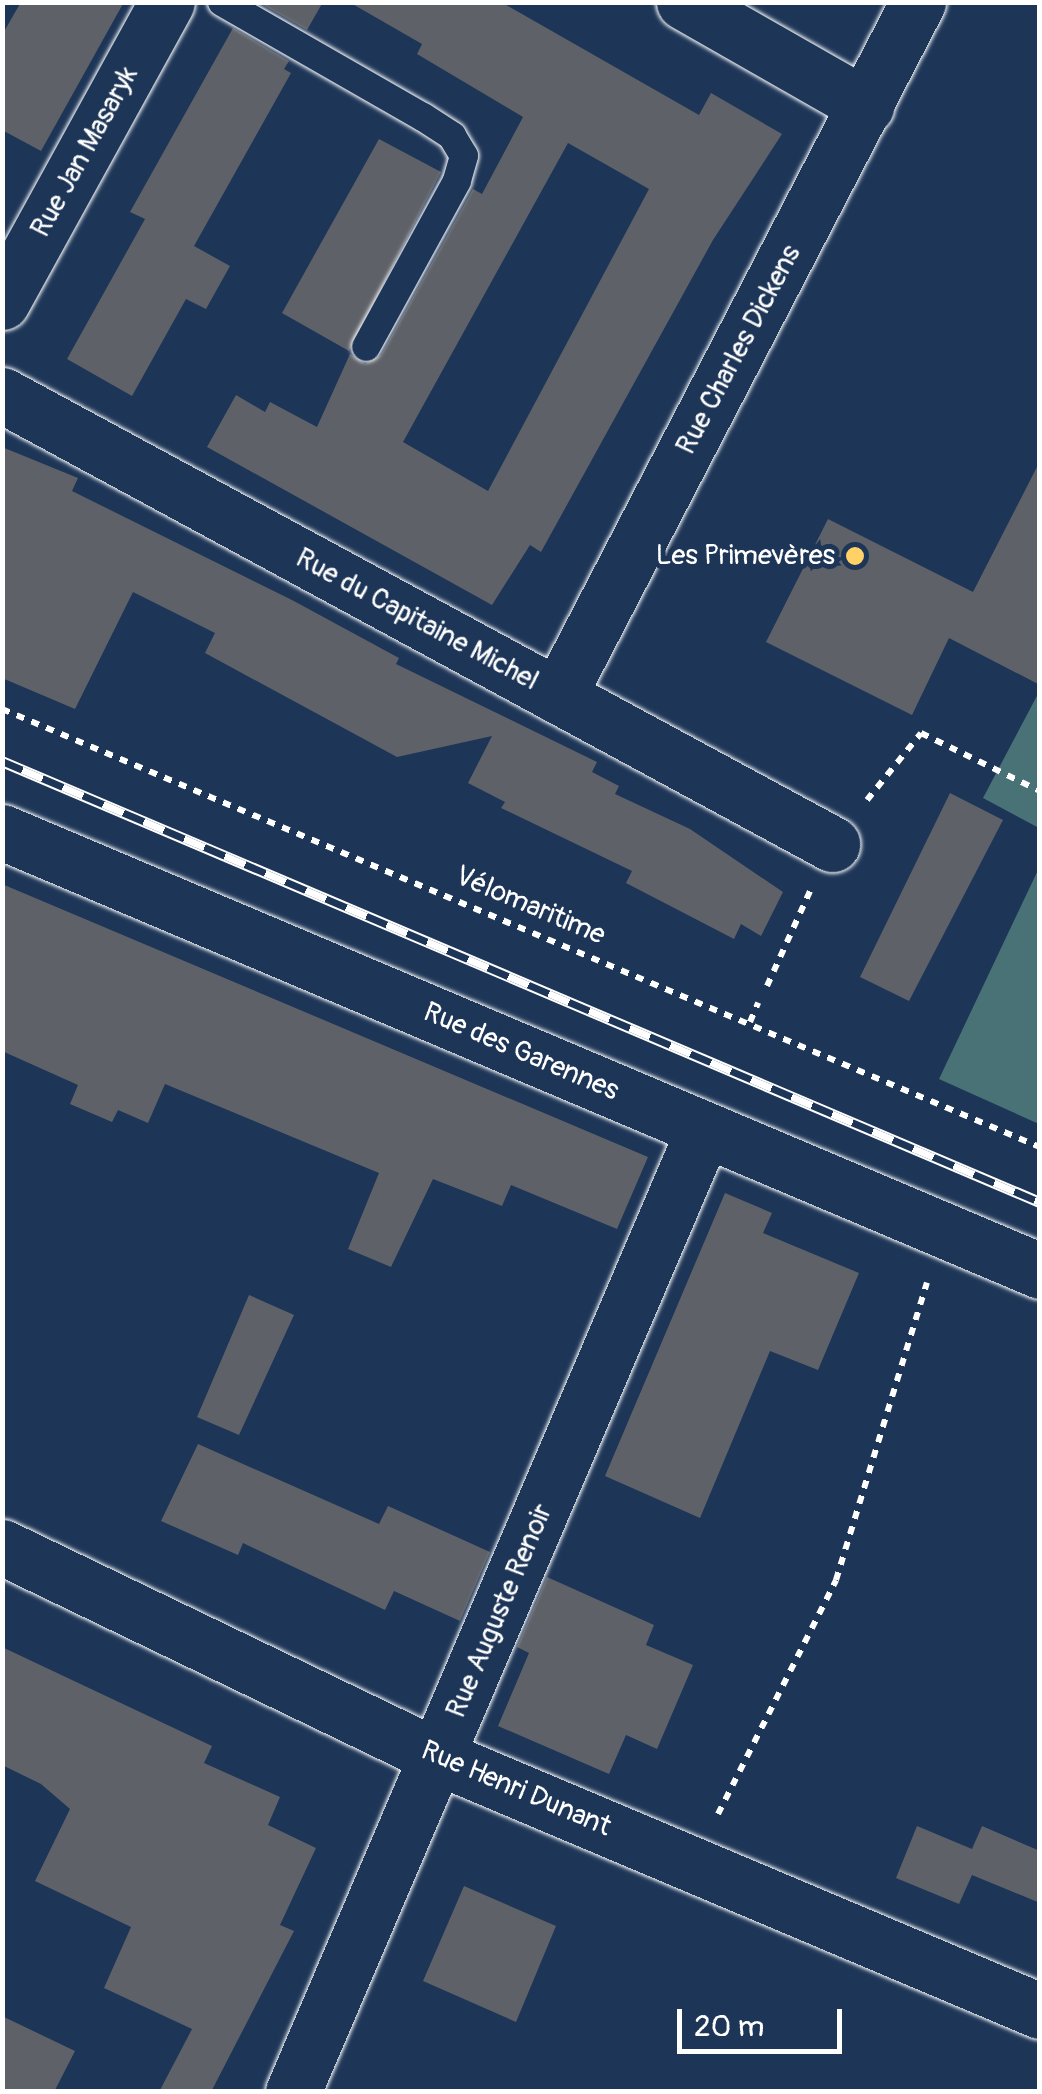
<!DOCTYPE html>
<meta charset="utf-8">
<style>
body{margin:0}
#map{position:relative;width:1042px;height:2094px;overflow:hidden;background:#1d3557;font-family:Pangolin,sans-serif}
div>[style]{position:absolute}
.green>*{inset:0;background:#497276}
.building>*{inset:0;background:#5e6168}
.path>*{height:6px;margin-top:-3px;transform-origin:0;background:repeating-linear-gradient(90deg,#fff 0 8px,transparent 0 16px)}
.roads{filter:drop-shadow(0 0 2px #fff) drop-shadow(0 0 2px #fff)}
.lane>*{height:28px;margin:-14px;padding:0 14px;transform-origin:14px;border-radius:14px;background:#1d3557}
.street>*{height:55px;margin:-27.5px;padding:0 27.5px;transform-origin:27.5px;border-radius:27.5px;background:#1d3557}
.rail>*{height:11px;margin-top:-5.5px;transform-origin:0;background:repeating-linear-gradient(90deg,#1d3557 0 22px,#fff 0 44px);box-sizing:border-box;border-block:2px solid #fff}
.dots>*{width:28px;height:28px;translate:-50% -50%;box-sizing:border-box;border:5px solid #1d3557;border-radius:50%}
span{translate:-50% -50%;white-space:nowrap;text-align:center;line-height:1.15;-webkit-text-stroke:10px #1d3557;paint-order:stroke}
.street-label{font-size:28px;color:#fff}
.poi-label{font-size:28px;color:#fff}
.right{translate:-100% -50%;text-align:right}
.frame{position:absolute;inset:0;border:5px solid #fff;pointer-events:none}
.scale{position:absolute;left:677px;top:2009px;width:165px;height:45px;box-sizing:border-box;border:5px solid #fff;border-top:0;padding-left:12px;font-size:30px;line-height:35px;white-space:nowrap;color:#fff;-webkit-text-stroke:8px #1d3557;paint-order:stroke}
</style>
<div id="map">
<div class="green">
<i style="clip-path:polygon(1039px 692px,1039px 828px,983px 798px)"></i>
<i style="clip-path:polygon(1039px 868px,1040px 1124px,1039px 1124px,939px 1079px)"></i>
</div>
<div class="building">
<i style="clip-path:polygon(21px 2px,124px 2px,41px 151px,2px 130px,2px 35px)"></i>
<i style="clip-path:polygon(258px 2px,323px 2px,307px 30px)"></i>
<i style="clip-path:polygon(evenodd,349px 2px,501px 2px,699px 115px,711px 93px,782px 134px,713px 240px,541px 552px,530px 545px,492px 605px,207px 447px,236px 395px,265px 412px,270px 402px,317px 427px,350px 354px,365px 364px,381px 355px,473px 189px,482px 194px,523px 117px,417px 54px,422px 44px,349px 2px,568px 143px,649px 189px,488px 491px,403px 442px,568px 143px)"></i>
<i style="clip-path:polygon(233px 28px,289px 61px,284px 69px,291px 73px,194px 246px,230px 266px,206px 309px,186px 299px,132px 396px,67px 359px,145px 219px,130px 212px)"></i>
<i style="clip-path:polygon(379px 139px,441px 172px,349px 351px,282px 313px)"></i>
<i style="clip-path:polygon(2px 447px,78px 478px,72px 491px,292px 600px,399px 658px,396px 664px,597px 762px,592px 772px,619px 786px,615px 794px,690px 829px,783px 892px,761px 936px,741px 924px,734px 939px,626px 883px,632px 871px,501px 808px,505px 802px,468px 783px,492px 736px,397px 757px,205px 653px,215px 633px,133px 592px,75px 709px,2px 678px)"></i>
<i style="clip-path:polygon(1040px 461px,1040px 685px,949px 638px,912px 715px,766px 642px,828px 519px,973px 592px)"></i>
<i style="clip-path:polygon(950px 793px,1003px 820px,909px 1001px,860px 977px)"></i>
<i style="clip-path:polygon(2px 884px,648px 1157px,617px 1229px,511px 1185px,502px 1206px,433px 1179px,391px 1267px,348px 1249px,379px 1173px,165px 1084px,148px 1123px,118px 1110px,112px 1122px,70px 1104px,78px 1085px,2px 1051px)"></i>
<i style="clip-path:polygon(725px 1193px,772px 1213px,763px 1233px,859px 1273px,818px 1370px,770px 1351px,700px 1518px,605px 1476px)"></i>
<i style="clip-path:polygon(249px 1295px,294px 1315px,239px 1435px,197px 1417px)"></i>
<i style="clip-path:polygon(198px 1444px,379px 1524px,388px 1506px,490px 1552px,460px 1621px,394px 1591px,385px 1610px,243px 1543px,238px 1555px,161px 1521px)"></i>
<i style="clip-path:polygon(547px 1577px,654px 1625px,646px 1645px,693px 1665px,657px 1749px,626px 1735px,609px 1774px,498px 1726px,529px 1653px,517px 1647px)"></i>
<i style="clip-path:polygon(2px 1647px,212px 1746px,204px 1763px,280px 1797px,268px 1825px,316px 1848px,280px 1925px,294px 1931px,211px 2092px,159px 2092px,192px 2029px,104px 1988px,131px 1927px,35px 1881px,70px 1809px,41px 1784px,2px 1765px)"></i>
<i style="clip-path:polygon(917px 1826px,972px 1849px,982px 1826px,1040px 1851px,1040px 1903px,972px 1875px,959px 1904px,896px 1878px)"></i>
<i style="clip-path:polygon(464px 1886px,556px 1926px,516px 2022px,423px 1981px)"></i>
<i style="clip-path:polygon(2px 2016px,75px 2051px,54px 2092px,2px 2092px)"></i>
</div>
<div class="path">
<i style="left:2px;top:709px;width:1127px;rotate:22.88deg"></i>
<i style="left:867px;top:800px;width:86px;rotate:-51.1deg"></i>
<i style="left:921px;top:733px;width:132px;rotate:26deg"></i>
<i style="left:767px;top:986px;width:104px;rotate:-65.6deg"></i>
<i style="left:750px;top:1022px;width:21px;rotate:-67deg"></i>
<i style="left:718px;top:1814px;width:262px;rotate:-63.2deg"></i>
<i style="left:836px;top:1580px;width:311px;rotate:-73deg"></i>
</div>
<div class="roads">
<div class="lane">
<i style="left:222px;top:2px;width:232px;rotate:29.8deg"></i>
<i style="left:423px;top:117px;width:35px;rotate:33deg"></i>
<i style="left:452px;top:136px;width:23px;rotate:59deg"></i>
<i style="left:464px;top:156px;width:26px;rotate:106deg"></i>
<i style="left:457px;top:181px;width:189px;rotate:118.7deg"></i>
</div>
<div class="street">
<i style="left:684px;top:2px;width:210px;rotate:29.7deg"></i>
<i style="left:2px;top:302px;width:342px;rotate:-61.2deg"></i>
<i style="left:2px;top:395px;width:944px;rotate:28.41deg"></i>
<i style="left:558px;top:696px;width:782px;rotate:-62.58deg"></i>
<i style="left:2px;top:832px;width:1127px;rotate:22.92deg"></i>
<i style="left:2px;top:1547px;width:484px;rotate:25.7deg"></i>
<i style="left:438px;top:1757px;width:653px;rotate:22.88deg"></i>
<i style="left:293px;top:2092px;width:1047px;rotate:-66.89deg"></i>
</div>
</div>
<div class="rail">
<i style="left:2px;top:761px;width:1128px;rotate:23.02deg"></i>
</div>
<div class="dots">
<i style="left:855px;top:556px;background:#ffd166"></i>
</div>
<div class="street-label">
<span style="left:85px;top:152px;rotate:-61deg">Rue Jan Masaryk</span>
<span style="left:739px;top:350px;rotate:-62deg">Rue Charles Dickens</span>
<span style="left:417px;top:620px;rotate:28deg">Rue du Capitaine Michel</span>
<span style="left:530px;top:906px;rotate:23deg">Vélomaritime</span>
<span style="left:521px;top:1052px;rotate:23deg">Rue des Garennes</span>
<span style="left:500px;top:1611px;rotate:-67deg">Rue Auguste Renoir</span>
<span style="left:516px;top:1789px;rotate:23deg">Rue Henri Dunant</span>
</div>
<div class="poi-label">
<span class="right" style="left:835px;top:556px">Les Primevères</span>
</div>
<div class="frame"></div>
<div class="scale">20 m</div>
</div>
